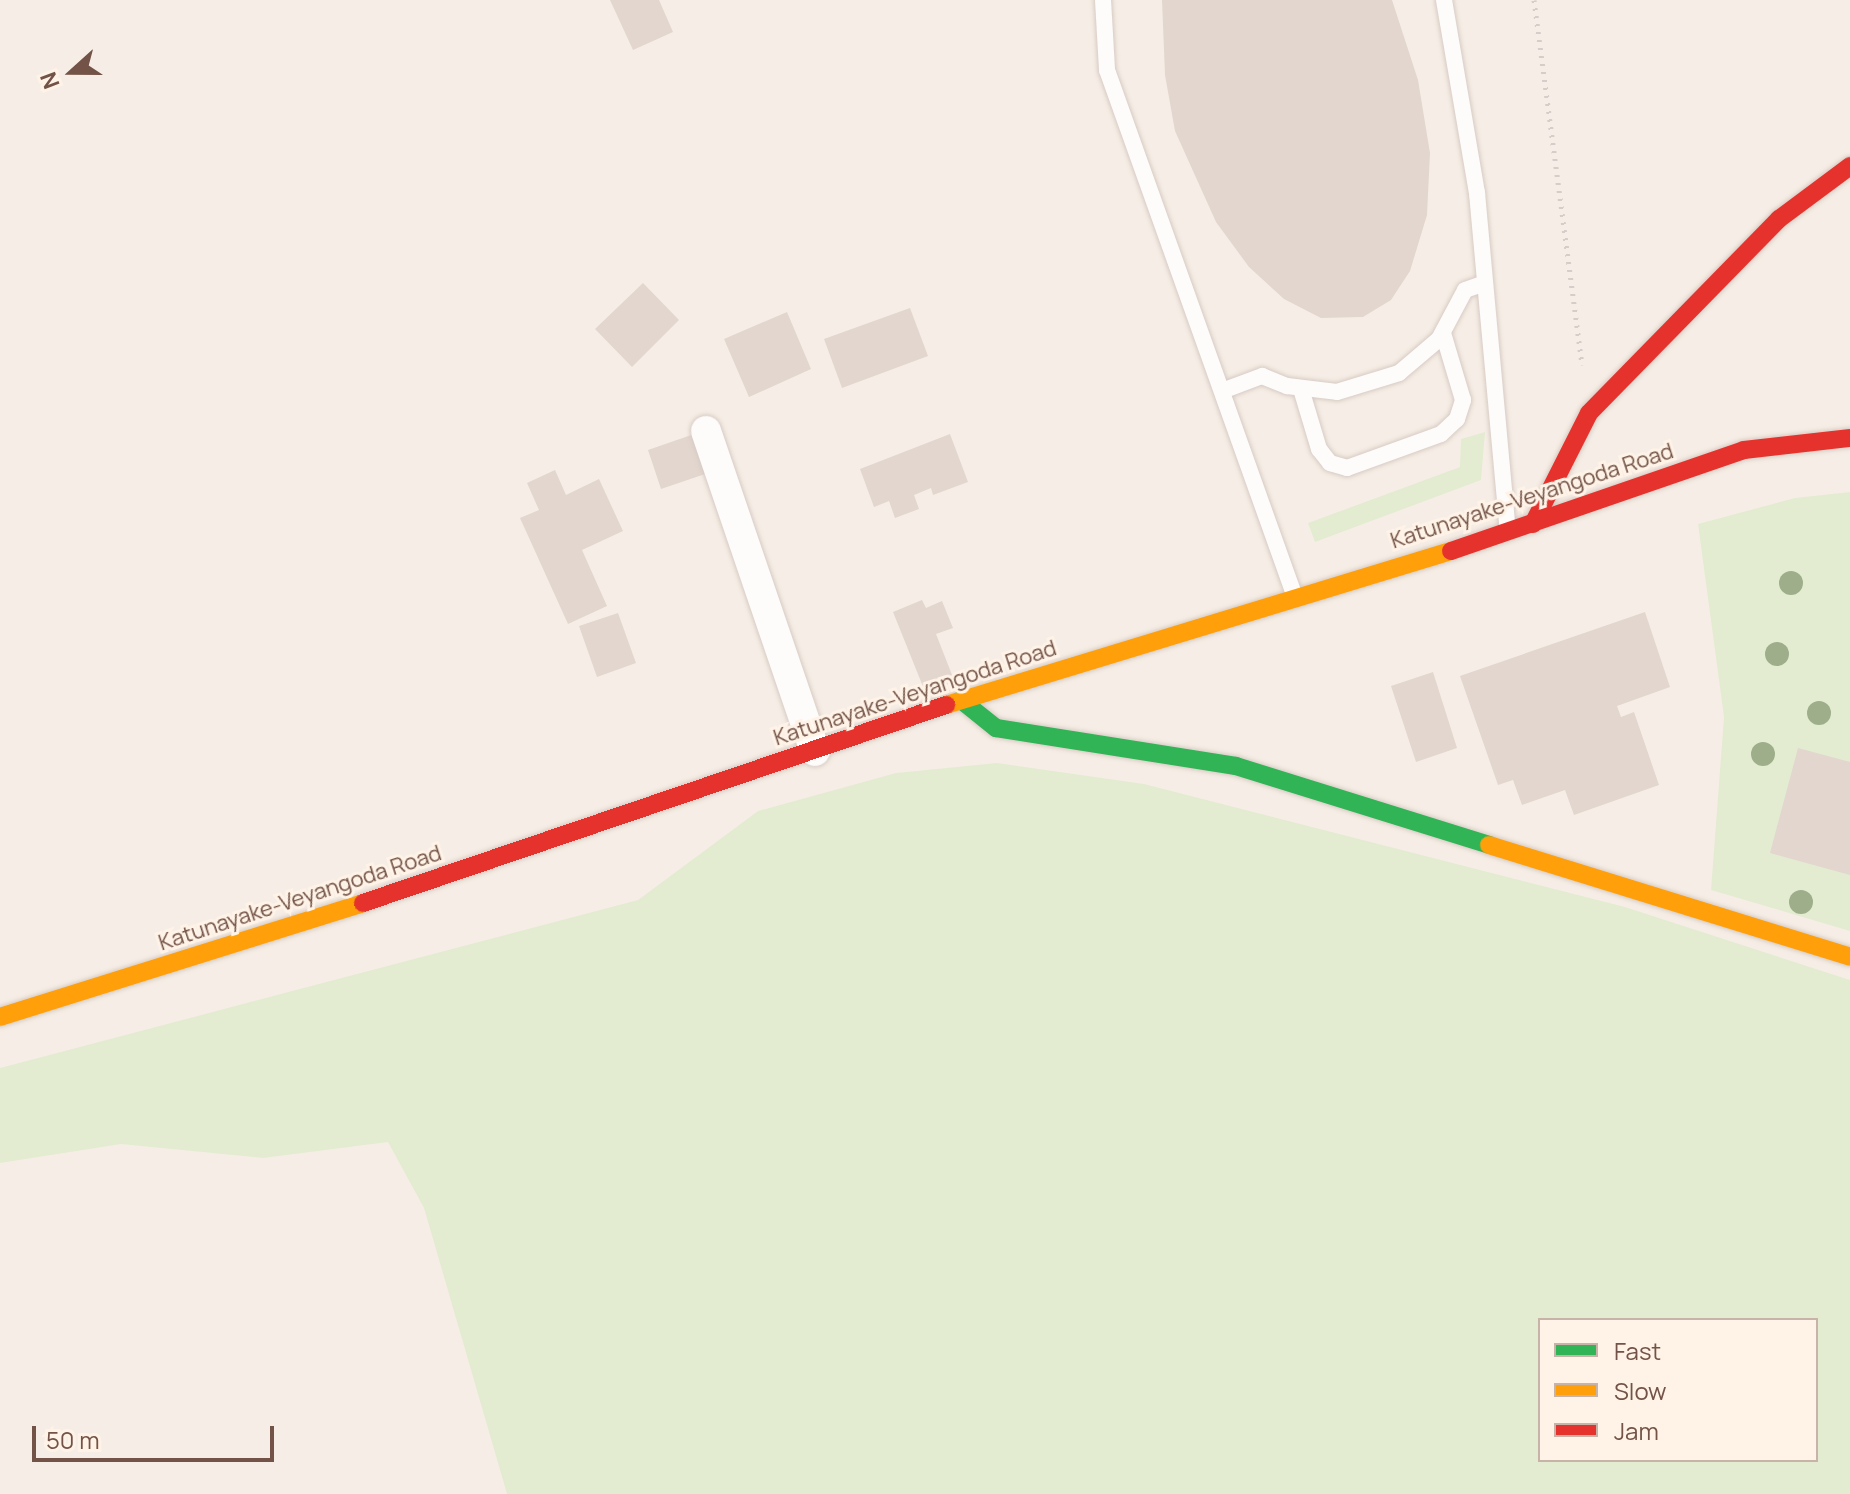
<!DOCTYPE html>
<style>
body{margin:0}
#map{position:relative;width:1850px;height:1494px;overflow:hidden;background:#f6eee6;font-family:Manrope,sans-serif}
div>[style]{position:absolute}
.green>*{inset:0;background:#e3ecd1}
.building>*{inset:0;background:#e2d6ce}
.path>*{height:5px;margin-top:-2.5px;transform-origin:0;background:repeating-linear-gradient(90deg,#d7ccc9 0 2px,transparent 0 8px)}
.roads{filter:drop-shadow(0 0 2px #d7cbc4) drop-shadow(0 0 2px #d7cbc4)}
.lane>*{height:16px;margin:-8px;padding:0 8px;transform-origin:8px;border-radius:8px;background:#fefcfb}
.street>*{height:30px;margin:-15px;padding:0 15px;transform-origin:15px;border-radius:15px;background:#fefcfb}
.fast>*{height:18px;margin:-9px;padding:0 9px;transform-origin:9px;border-radius:9px;background:#30b455}
.slow>*{height:18px;margin:-9px;padding:0 9px;transform-origin:9px;border-radius:9px;background:#ff9f0a}
.jam>*{height:18px;margin:-9px;padding:0 9px;transform-origin:9px;border-radius:9px;background:#e5322d}
.trees>*{width:24px;height:24px;margin:-12px;border-radius:50%;background:#9eae8b}
span{translate:-50% -50%;white-space:nowrap;text-align:center;line-height:1.15;-webkit-text-stroke:6px #fff3e7;paint-order:stroke}
.street-label{font-size:22px;color:#735347}
.legend{position:absolute;left:1538px;top:1318px;width:280px;height:144px;box-sizing:border-box;background:#fff3e7;border:2px solid #c7b3a7;margin:0;padding:10px 14px;list-style:none;font-size:24px;color:#735347}
.legend li{display:flex;align-items:center;gap:16px;height:40px}
.legend b{width:40px;border:2px solid #c7b3a7}
.north{position:absolute;left:32px;top:32px;width:80px;height:80px;-webkit-text-stroke:6px #fff3e7;paint-order:stroke;rotate:249deg;font-size:22px;font-weight:700;line-height:32px;text-align:center;color:#735347}
.north::after{content:'';display:block;margin:auto;width:28px;height:36px;background:#735347;clip-path:polygon(50% 0,100% 100%,50% 72%,0 100%)}
.scale{position:absolute;left:32px;top:1426px;width:242px;height:36px;box-sizing:border-box;border:4px solid #735347;border-top:0;padding-left:10px;font-size:24px;line-height:28px;white-space:nowrap;color:#735347;-webkit-text-stroke:6px #fff3e7;paint-order:stroke}
</style>
<div id="map">
<div class="green">
<i style="clip-path:polygon(1485px 432px,1481px 480px,1315px 542px,1308px 523px,1460px 467px,1461px 439px)"></i>
<i style="clip-path:polygon(1850px 492px,1850px 931px,1711px 890px,1724px 717px,1698px 524px,1795px 498px)"></i>
<i style="clip-path:polygon(evenodd,997px 763px,1144px 784px,1625px 907px,1850px 980px,1850px 1494px,507px 1494px,424px 1208px,388px 1142px,263px 1158px,121px 1144px,0 1163px,0 1068px,638px 900px,758px 811px,896px 773px,997px 763px,1540px 1320px,1816px 1320px,1816px 1460px,1540px 1460px,1540px 1320px)"></i>
</div>
<div class="building">
<i style="clip-path:polygon(610px 0,659px 0,673px 32px,633px 50px)"></i>
<i style="clip-path:polygon(1162px 0,1392px 0,1418px 80px,1430px 153px,1427px 215px,1410px 271px,1391px 300px,1363px 317px,1321px 318px,1284px 299px,1249px 267px,1216px 222px,1175px 131px,1165px 75px)"></i>
<i style="clip-path:polygon(643px 283px,679px 320px,632px 367px,595px 329px)"></i>
<i style="clip-path:polygon(910px 308px,928px 356px,842px 388px,824px 339px)"></i>
<i style="clip-path:polygon(787px 312px,811px 369px,749px 397px,724px 339px)"></i>
<i style="clip-path:polygon(700px 432px,714px 471px,661px 489px,648px 450px)"></i>
<i style="clip-path:polygon(950px 434px,968px 482px,933px 495px,931px 488px,914px 495px,919px 509px,895px 518px,889px 501px,874px 507px,860px 469px)"></i>
<i style="clip-path:polygon(555px 470px,566px 495px,599px 479px,623px 531px,582px 550px,607px 606px,568px 624px,520px 518px,539px 510px,527px 483px)"></i>
<i style="clip-path:polygon(922px 600px,926px 608px,942px 601px,953px 628px,936px 634px,954px 680px,928px 699px,893px 612px)"></i>
<i style="clip-path:polygon(1645px 612px,1670px 687px,1617px 706px,1621px 717px,1634px 712px,1659px 785px,1574px 815px,1565px 790px,1522px 805px,1513px 780px,1498px 785px,1460px 676px)"></i>
<i style="clip-path:polygon(618px 613px,636px 663px,597px 677px,579px 626px)"></i>
<i style="clip-path:polygon(1433px 672px,1457px 748px,1416px 762px,1391px 686px)"></i>
<i style="clip-path:polygon(1798px 748px,1850px 762px,1850px 875px,1770px 853px)"></i>
</div>
<div class="path">
<i style="left:1534px;top:0;width:368px;rotate:82.5deg"></i>
</div>
<div class="roads">
<div class="lane">
<i style="left:1103px;top:0;width:70px;rotate:86.7deg"></i>
<i style="left:1107px;top:70px;width:560px;rotate:70.37deg"></i>
<i style="left:1444px;top:0;width:196px;rotate:80.3deg"></i>
<i style="left:1477px;top:193px;width:340px;rotate:84.8deg"></i>
<i style="left:1301px;top:389px;width:63px;rotate:73.3deg"></i>
<i style="left:1319px;top:449px;width:18px;rotate:52deg"></i>
<i style="left:1330px;top:463px;width:18px;rotate:16deg"></i>
<i style="left:1347px;top:468px;width:100px;rotate:-19.9deg"></i>
<i style="left:1441px;top:434px;width:22px;rotate:-43deg"></i>
<i style="left:1457px;top:419px;width:20px;rotate:-72deg"></i>
<i style="left:1463px;top:400px;width:70px;rotate:-106.6deg"></i>
<i style="left:1222px;top:391px;width:43px;rotate:-20.6deg"></i>
<i style="left:1262px;top:376px;width:27px;rotate:22deg"></i>
<i style="left:1287px;top:386px;width:50px;rotate:6.8deg"></i>
<i style="left:1337px;top:392px;width:65px;rotate:-17deg"></i>
<i style="left:1399px;top:373px;width:52px;rotate:-40.4deg"></i>
<i style="left:1439px;top:339px;width:55px;rotate:-62deg"></i>
<i style="left:1465px;top:290px;width:21px;rotate:-19deg"></i>
</div>
<div class="street">
<i style="left:706px;top:431px;width:338px;rotate:71.2deg"></i>
</div>
<div class="fast">
<i style="left:961px;top:700px;width:45px;rotate:38.7deg"></i>
<i style="left:996px;top:728px;width:243px;rotate:9deg"></i>
<i style="left:1236px;top:766px;width:265px;rotate:17.3deg"></i>
</div>
<div class="slow">
<i style="left:946px;top:705px;width:528px;rotate:-16.96deg"></i>
<i style="left:1489px;top:845px;width:378px;rotate:17.2deg"></i>
<i style="left:0;top:1017px;width:380px;rotate:-17.4deg"></i>
</div>
<div class="jam">
<i style="left:1533px;top:524px;width:124px;rotate:-63.2deg"></i>
<i style="left:1589px;top:413px;width:272px;rotate:-45.6deg"></i>
<i style="left:1779px;top:219px;width:89px;rotate:-36.7deg"></i>
<i style="left:1451px;top:551px;width:310px;rotate:-19deg"></i>
<i style="left:1744px;top:450px;width:107px;rotate:-6.5deg"></i>
<i style="left:363px;top:903px;width:616px;rotate:-18.76deg"></i>
</div>
</div>
<div class="trees">
<i style="left:1791px;top:583px"></i>
<i style="left:1777px;top:654px"></i>
<i style="left:1819px;top:713px"></i>
<i style="left:1763px;top:754px"></i>
<i style="left:1801px;top:902px"></i>
</div>
<div class="street-label">
<span style="left:1532px;top:496px;rotate:-18deg">Katunayake-Veyangoda Road</span>
<span style="left:915px;top:693px;rotate:-18deg">Katunayake-Veyangoda Road</span>
<span style="left:300px;top:898px;rotate:-18deg">Katunayake-Veyangoda Road</span>
</div>
<ul class="legend">
<li><b style="height:10px;background:#30b455"></b>Fast</li>
<li><b style="height:10px;background:#ff9f0a"></b>Slow</li>
<li><b style="height:10px;background:#e5322d"></b>Jam</li>
</ul>
<div class="north">N</div>
<div class="scale">50 m</div>
</div>
